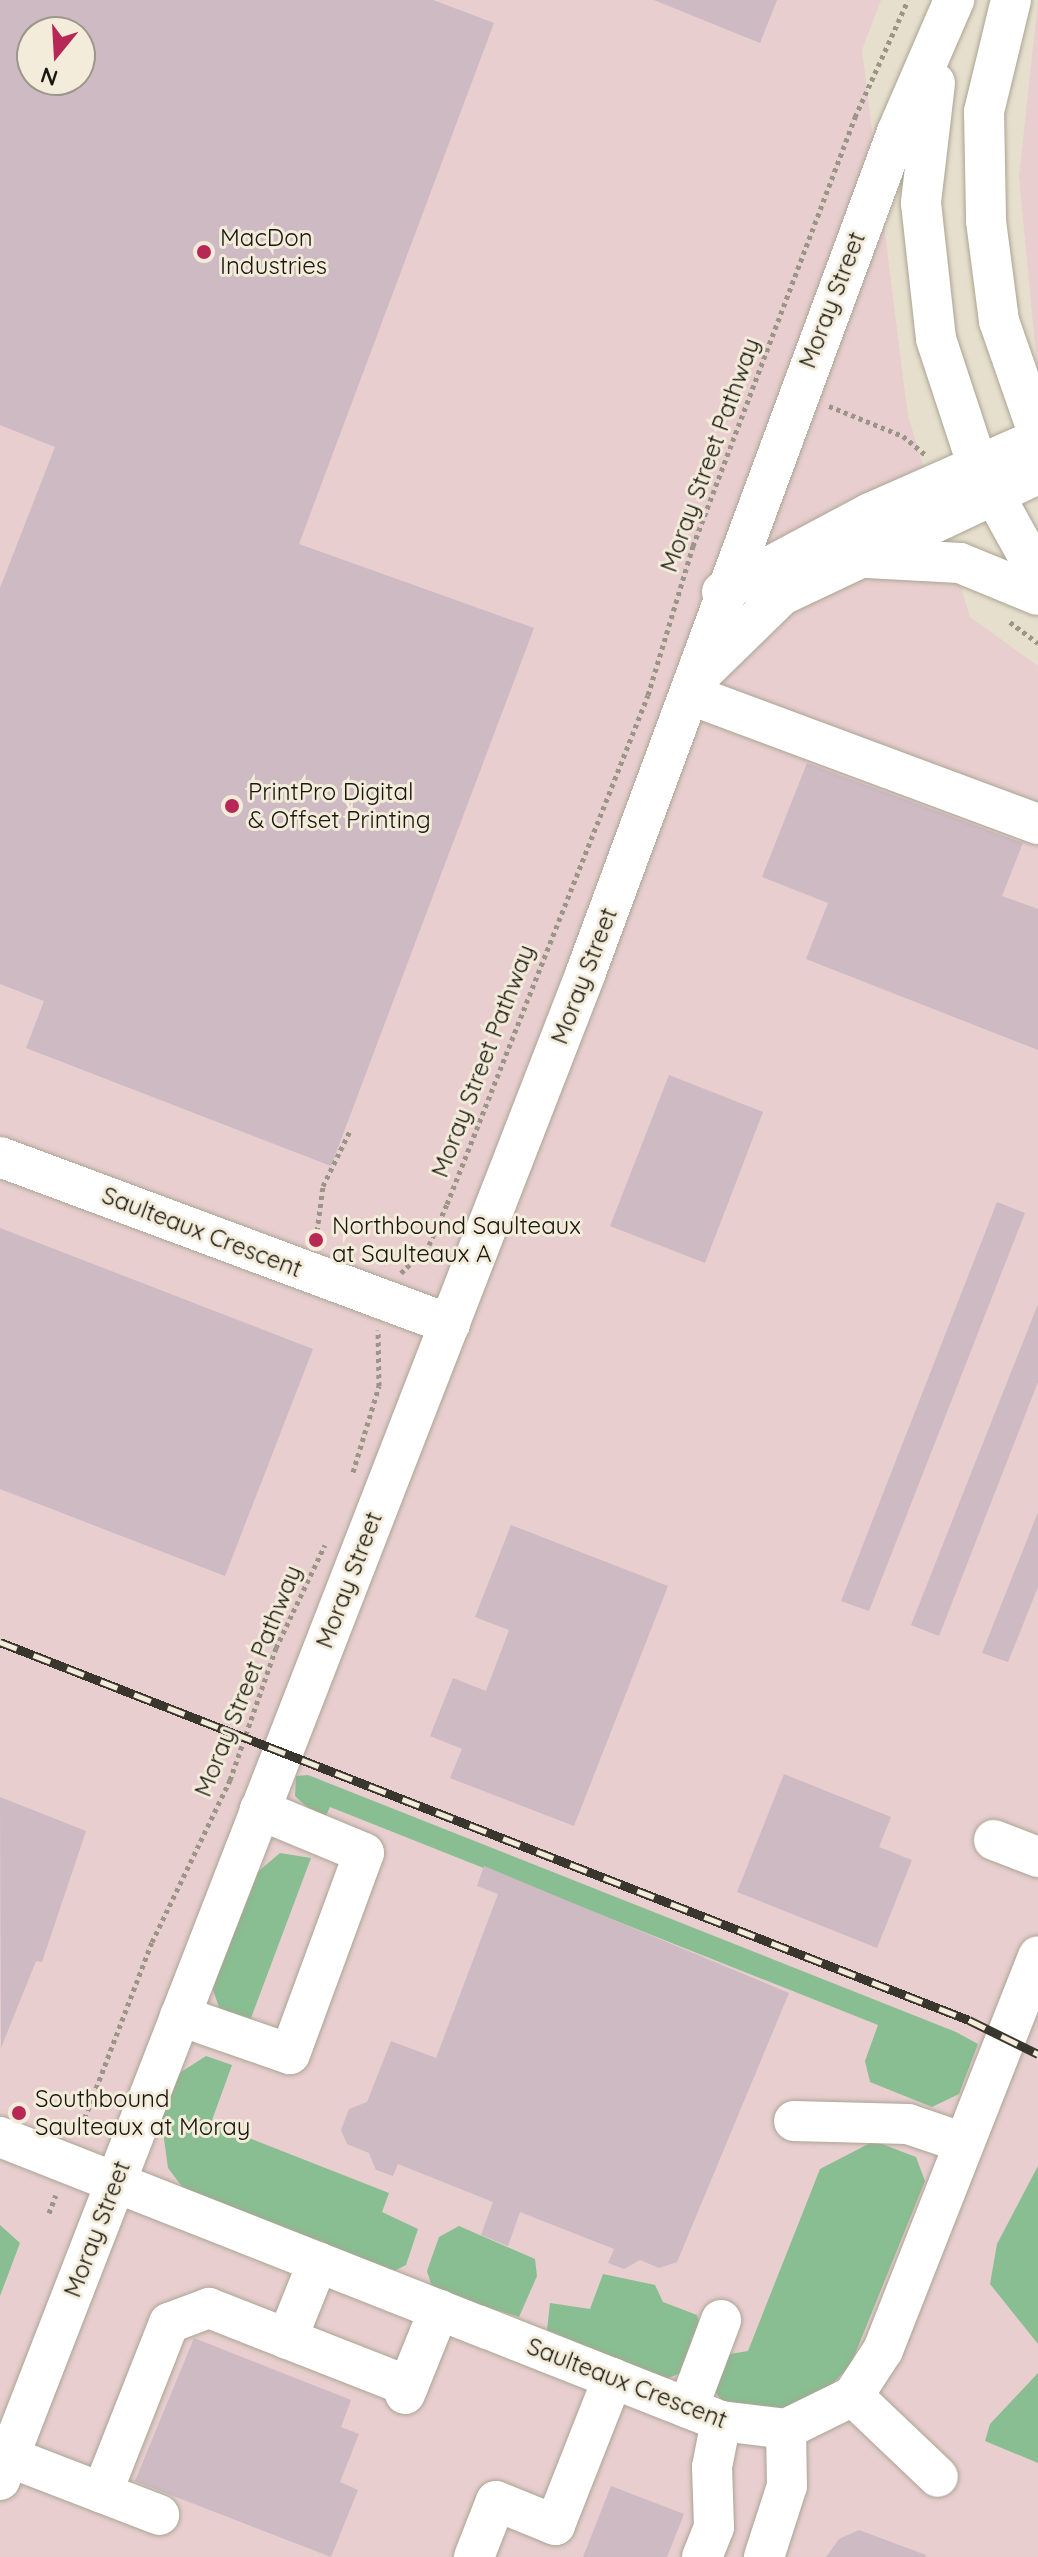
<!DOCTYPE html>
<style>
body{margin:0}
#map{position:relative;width:1038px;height:2557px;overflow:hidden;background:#e6dfcd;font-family:Quicksand,sans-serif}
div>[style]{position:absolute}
.industrial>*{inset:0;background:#e8cecf}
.green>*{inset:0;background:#88be91}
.building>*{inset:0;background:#cdbac3}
.path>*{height:5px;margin-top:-2.5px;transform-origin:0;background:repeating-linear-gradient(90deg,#9a9587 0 4px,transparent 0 8px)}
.roads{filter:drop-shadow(0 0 2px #aba494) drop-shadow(0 0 2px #aba494)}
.minor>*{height:40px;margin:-20px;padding:0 20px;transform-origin:20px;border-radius:20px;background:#fff}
.rail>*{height:9px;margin-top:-4.5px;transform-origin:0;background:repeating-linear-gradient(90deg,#f3ecda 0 18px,#39362d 0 36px);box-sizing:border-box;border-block:2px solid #39362d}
.dots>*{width:22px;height:22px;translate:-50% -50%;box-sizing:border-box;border:4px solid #f3ecda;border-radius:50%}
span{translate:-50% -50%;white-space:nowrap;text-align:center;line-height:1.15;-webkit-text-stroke:6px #f3ecda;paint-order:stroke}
.poi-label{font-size:24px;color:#191710}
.left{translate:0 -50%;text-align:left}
.street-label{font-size:24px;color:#191710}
.north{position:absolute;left:16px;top:16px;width:80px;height:80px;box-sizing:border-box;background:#f3ecda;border:2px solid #9c9789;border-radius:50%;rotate:198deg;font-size:22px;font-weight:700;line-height:32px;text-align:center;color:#191710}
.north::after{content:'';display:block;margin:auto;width:28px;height:36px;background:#b72856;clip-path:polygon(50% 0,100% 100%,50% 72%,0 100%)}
</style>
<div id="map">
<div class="industrial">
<i style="clip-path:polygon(evenodd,0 0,881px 0,862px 50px,908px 416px,970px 617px,1038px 666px,1038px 2557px,0 2557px,0 0,32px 32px,80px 32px,80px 80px,32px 80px,32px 32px)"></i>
<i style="clip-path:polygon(1038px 0,1038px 376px,1019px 177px)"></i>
</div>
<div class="green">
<i style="clip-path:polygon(308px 1775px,956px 2032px,978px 2044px,959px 2094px,932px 2107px,870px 2082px,865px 2061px,878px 2025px,330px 1807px,323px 1822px,295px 1796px,296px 1776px)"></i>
<i style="clip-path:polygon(280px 1853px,311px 1858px,248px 2026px,221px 2013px,212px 1987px,254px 1875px)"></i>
<i style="clip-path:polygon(206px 2056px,232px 2065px,211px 2123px,389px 2193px,382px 2212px,418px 2229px,406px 2265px,390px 2273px,187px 2193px,168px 2168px,161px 2117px,178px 2074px)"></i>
<i style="clip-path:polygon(874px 2141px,916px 2157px,925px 2181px,851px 2364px,825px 2392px,789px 2409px,724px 2404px,712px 2387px,724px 2355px,748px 2351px,820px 2169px)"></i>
<i style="clip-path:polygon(1038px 2166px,1038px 2344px,990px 2284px,997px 2244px)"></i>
<i style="clip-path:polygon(0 2225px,20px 2243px,0 2296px)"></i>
<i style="clip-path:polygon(459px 2226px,535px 2259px,537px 2276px,519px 2317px,433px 2290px,427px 2271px,439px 2237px)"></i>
<i style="clip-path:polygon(603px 2274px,655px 2285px,663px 2302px,697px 2315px,700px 2326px,681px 2373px,666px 2379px,547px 2330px,550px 2303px,590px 2309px)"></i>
<i style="clip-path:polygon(1038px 2373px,1038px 2463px,985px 2441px,990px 2424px)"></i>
</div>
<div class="building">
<i style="clip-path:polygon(evenodd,0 0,433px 0,494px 23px,299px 544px,534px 628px,331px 1166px,26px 1048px,44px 1001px,0 984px,0 588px,55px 447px,0 425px,0 0,32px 32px,80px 32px,80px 80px,32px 80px,32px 32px)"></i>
<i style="clip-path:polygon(654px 0,777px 0,760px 43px)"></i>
<i style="clip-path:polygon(807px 763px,1023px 843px,1002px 896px,1038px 909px,1038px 1050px,806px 959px,828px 903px,762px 877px)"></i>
<i style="clip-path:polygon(669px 1075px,763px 1112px,705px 1263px,610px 1226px)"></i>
<i style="clip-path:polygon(997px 1202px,1025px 1213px,869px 1611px,841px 1601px)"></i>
<i style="clip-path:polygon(0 1228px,313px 1349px,225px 1576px,0 1489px)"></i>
<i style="clip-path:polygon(1038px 1304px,1038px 1382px,939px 1636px,911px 1625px)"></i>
<i style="clip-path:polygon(1038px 1512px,1038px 1587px,1008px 1662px,982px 1653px)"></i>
<i style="clip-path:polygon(511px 1525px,668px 1586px,574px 1826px,450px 1778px,462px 1749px,430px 1736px,453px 1678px,486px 1691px,509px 1630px,475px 1617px)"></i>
<i style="clip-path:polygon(784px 1774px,891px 1817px,879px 1847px,912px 1860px,877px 1948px,737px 1892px)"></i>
<i style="clip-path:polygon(0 1797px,86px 1831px,42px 1962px,36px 1961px,1px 2048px)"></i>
<i style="clip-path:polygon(484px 1866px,789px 1993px,677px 2262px,659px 2268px,640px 2260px,624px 2269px,608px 2263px,614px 2249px,520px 2212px,508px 2246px,481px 2235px,493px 2202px,398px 2164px,393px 2176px,376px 2170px,369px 2153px,347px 2144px,341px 2130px,349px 2109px,367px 2102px,391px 2041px,436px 2058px,498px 1894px,477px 1886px)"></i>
<i style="clip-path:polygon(194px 2338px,351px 2400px,341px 2427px,359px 2434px,340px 2482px,358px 2490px,331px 2557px,135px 2481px)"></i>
<i style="clip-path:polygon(611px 2486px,684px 2514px,667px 2557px,583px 2557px)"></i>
<i style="clip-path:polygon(859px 2530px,926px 2555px,925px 2557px,826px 2557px,839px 2539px)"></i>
</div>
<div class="path">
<i style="left:829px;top:406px;width:80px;rotate:22.1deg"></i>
<i style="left:903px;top:436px;width:30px;rotate:40deg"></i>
<i style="left:1010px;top:622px;width:35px;rotate:37deg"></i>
<i style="left:316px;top:1239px;width:53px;rotate:-82.5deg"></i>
<i style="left:323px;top:1186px;width:61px;rotate:-63.9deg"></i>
<i style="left:401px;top:1273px;width:40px;rotate:-45deg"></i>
<i style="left:429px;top:1245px;width:45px;rotate:-66.3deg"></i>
<i style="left:447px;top:1204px;width:547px;rotate:-68.45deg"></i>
<i style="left:648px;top:695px;width:156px;rotate:-73.2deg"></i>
<i style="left:693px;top:546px;width:459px;rotate:-69.3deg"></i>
<i style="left:855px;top:117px;width:128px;rotate:-65.6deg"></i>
<i style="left:353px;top:1472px;width:90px;rotate:-73.2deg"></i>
<i style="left:379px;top:1386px;width:56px;rotate:-91deg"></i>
<i style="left:79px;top:2133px;width:204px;rotate:-69.1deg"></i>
<i style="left:152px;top:1942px;width:180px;rotate:-64.3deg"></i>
<i style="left:230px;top:1780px;width:140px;rotate:-70.8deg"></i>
<i style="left:276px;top:1648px;width:114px;rotate:-64.6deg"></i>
<i style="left:49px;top:2213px;width:19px;rotate:-69deg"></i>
</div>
<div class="roads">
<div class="minor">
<i style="left:1011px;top:0;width:115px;rotate:103.6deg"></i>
<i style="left:984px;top:112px;width:109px;rotate:88.9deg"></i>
<i style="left:986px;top:221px;width:101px;rotate:82.6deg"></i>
<i style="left:999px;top:321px;width:119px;rotate:70.8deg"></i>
<i style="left:935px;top:83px;width:121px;rotate:96.7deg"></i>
<i style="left:921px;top:203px;width:137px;rotate:83.7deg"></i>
<i style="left:936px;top:339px;width:132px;rotate:71.8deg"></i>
<i style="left:977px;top:464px;width:126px;rotate:61deg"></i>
<i style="left:867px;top:558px;width:93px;rotate:3.1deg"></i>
<i style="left:960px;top:563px;width:84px;rotate:22.3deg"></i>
<i style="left:722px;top:592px;width:168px;rotate:-28.1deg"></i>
<i style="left:870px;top:513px;width:184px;rotate:-23.8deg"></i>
<i style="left:704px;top:671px;width:109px;rotate:-44.3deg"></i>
<i style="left:782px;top:595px;width:283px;rotate:-25.3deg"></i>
<i style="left:691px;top:695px;width:370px;rotate:20.4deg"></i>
<i style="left:0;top:1157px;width:480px;rotate:20.4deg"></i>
<i style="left:994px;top:1840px;width:47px;rotate:21.1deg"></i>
<i style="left:180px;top:2016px;width:116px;rotate:19.1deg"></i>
<i style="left:290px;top:2054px;width:214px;rotate:-69.8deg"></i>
<i style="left:364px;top:1853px;width:113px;rotate:-157.5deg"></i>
<i style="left:794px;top:2121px;width:114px;rotate:1.5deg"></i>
<i style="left:908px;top:2124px;width:59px;rotate:18.7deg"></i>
<i style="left:0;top:2137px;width:775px;rotate:21.5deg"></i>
<i style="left:721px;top:2421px;width:65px;rotate:7deg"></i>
<i style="left:786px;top:2429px;width:75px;rotate:-26.2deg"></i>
<i style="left:853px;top:2396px;width:55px;rotate:-56.9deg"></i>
<i style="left:883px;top:2350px;width:423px;rotate:-68.5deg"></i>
<i style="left:287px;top:2339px;width:83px;rotate:-68.1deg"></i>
<i style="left:405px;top:2394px;width:91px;rotate:-68deg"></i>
<i style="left:853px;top:2396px;width:117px;rotate:43.6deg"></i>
<i style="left:688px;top:2408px;width:94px;rotate:-69.4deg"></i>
<i style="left:9px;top:2457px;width:161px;rotate:21.1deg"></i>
<i style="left:0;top:2480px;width:1618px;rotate:-68.76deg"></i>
<i style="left:586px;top:972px;width:896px;rotate:-69.68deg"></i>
<i style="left:897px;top:132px;width:144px;rotate:-66.6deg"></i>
<i style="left:102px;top:2493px;width:183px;rotate:-68.5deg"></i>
<i style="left:169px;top:2323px;width:43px;rotate:-20.6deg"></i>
<i style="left:209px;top:2308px;width:214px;rotate:21.4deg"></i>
<i style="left:474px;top:2557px;width:60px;rotate:-68.6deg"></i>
<i style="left:496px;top:2501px;width:64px;rotate:22.1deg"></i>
<i style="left:555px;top:2525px;width:158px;rotate:-68.5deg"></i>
<i style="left:702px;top:2557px;width:32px;rotate:-68deg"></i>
<i style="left:714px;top:2527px;width:60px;rotate:-91.9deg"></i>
<i style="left:712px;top:2467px;width:47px;rotate:-78.9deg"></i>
<i style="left:764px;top:2557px;width:75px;rotate:-72.1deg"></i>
<i style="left:787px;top:2486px;width:57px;rotate:-91deg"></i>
</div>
</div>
<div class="rail">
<i style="left:0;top:1642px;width:1040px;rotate:21.31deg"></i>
<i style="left:969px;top:2020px;width:77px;rotate:26.2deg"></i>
</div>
<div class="dots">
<i style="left:204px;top:252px;background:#b72856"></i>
<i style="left:232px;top:806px;background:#b72856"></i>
<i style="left:316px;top:1240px;background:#b72856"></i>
<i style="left:19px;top:2113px;background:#b72856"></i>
</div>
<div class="poi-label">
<span class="left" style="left:220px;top:252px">MacDon<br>Industries</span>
<span class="left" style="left:248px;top:806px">PrintPro Digital<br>&amp; Offset Printing</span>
<span class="left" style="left:332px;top:1240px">Northbound Saulteaux<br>at Saulteaux A</span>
<span class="left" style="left:35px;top:2113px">Southbound<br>Saulteaux at Moray</span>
</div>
<div class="street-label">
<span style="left:832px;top:300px;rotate:-69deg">Moray Street</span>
<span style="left:710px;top:455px;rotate:-70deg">Moray Street Pathway</span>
<span style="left:584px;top:976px;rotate:-69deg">Moray Street</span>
<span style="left:483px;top:1061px;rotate:-69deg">Moray Street Pathway</span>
<span style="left:202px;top:1232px;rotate:21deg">Saulteaux Crescent</span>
<span style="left:349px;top:1580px;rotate:-69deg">Moray Street</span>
<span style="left:248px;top:1681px;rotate:-68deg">Moray Street Pathway</span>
<span style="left:97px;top:2229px;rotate:-69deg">Moray Street</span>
<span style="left:627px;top:2383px;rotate:21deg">Saulteaux Crescent</span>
</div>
<div class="north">N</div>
</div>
